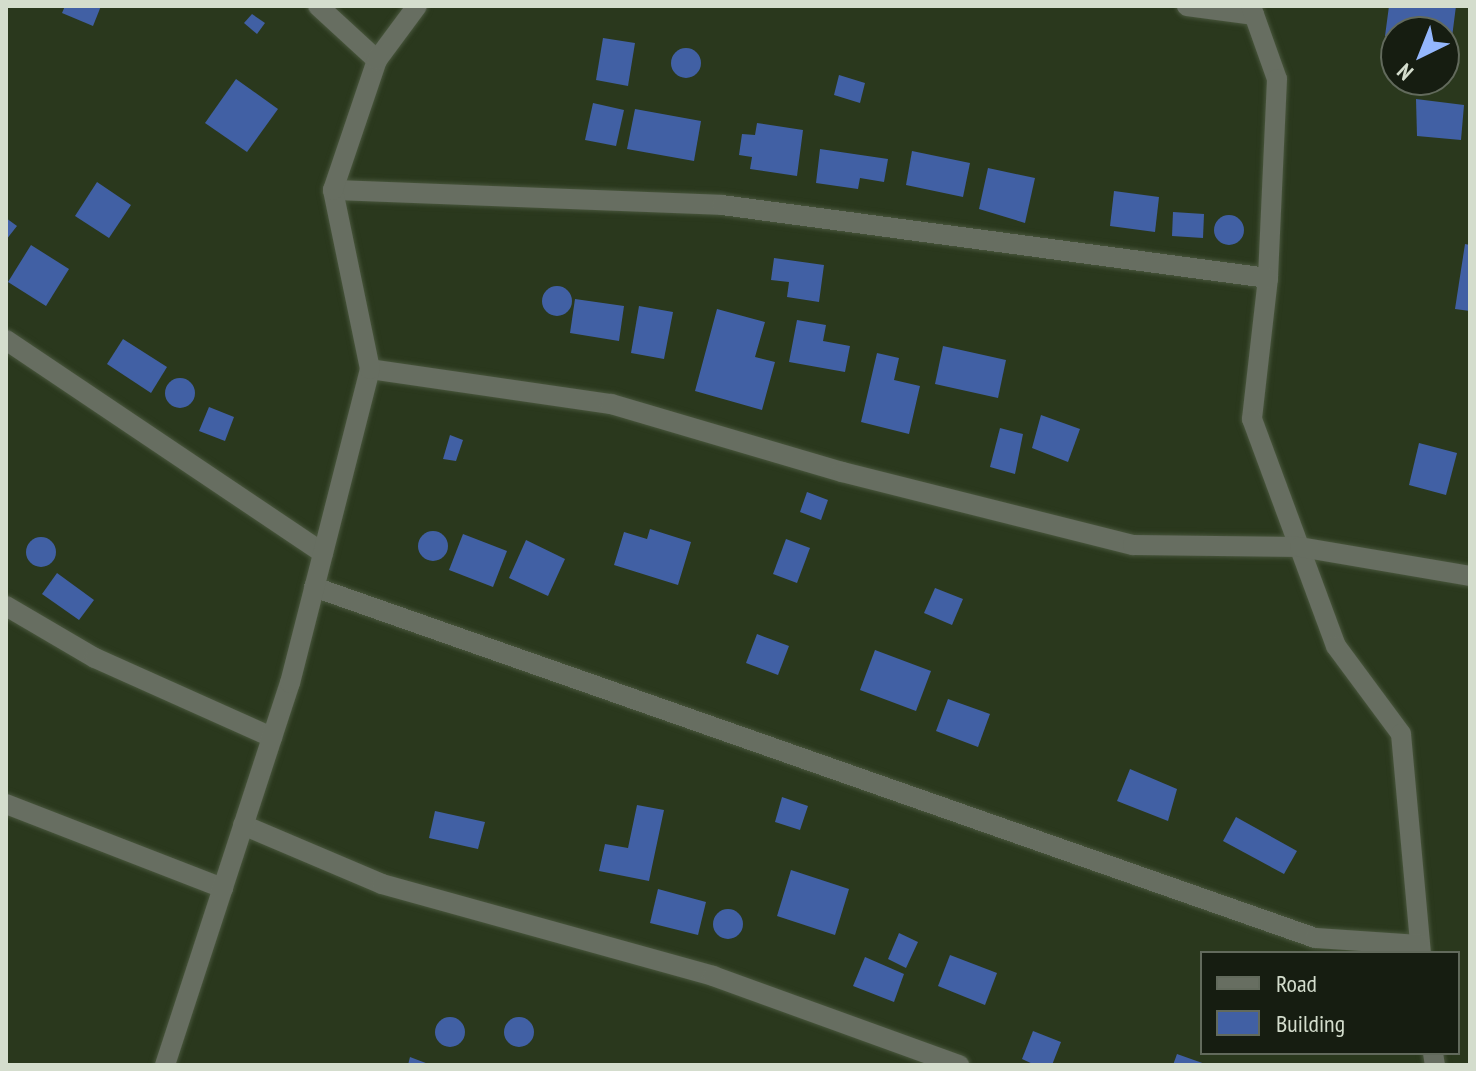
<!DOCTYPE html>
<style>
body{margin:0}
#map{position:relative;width:1476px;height:1071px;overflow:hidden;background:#2a381d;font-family:"PT Sans Narrow",sans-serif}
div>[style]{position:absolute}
.building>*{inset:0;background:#4160a4}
.round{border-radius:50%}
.roads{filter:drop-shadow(0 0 2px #49563d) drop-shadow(0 0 2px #49563d)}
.minor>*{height:20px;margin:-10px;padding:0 10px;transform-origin:10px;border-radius:10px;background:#676e61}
span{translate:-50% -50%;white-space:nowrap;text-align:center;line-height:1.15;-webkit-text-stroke:6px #161d11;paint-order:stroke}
.frame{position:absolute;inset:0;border:8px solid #d4ddcd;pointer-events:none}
.legend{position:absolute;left:1200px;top:951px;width:260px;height:104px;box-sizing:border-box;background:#161d11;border:2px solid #626a5c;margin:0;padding:10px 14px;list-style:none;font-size:24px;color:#d4ddcd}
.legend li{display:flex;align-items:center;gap:16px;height:40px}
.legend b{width:40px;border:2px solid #626a5c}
.north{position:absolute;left:1380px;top:16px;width:80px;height:80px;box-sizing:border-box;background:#161d11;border:2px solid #626a5c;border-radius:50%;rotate:223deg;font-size:22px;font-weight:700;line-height:32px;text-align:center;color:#d4ddcd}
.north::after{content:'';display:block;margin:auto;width:28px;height:36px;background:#94b7fd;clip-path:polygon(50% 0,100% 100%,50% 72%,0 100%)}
</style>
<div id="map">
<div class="building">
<i style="clip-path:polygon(65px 6px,101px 6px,93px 26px,62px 13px)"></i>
<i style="clip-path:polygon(1389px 6px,1456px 6px,1451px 45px,1444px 44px,1444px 32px,1396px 32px,1396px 38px,1385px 36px)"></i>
<i style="clip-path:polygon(252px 14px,265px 23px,257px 34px,244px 23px)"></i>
<i style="clip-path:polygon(603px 38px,635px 43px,628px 86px,596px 80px)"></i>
<i class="round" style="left:671px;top:48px;width:30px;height:30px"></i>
<i style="clip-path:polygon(839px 75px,865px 83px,860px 103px,834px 95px)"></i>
<i style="clip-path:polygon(236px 79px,278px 109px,247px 152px,205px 123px)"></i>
<i style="clip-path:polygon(1416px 99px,1464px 105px,1461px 140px,1417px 136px)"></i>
<i style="clip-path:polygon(593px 103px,624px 110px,616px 146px,585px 140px)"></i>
<i style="clip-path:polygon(635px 109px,701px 121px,694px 161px,627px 149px)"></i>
<i style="clip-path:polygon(757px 123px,803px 130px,797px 176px,750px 169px,752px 157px,739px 155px,742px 134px,755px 135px)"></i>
<i style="clip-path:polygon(820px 149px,888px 159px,884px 182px,860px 178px,858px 189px,816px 183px)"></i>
<i style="clip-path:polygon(912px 151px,970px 163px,963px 197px,906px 185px)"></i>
<i style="clip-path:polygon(988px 168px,1035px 178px,1025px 223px,979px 209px)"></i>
<i style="clip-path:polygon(97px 182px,131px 205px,109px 238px,75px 216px)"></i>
<i style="clip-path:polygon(1114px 191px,1159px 197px,1155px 232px,1110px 226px)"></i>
<i style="clip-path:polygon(1173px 212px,1204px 214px,1203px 238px,1172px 236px)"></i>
<i class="round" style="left:1214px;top:215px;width:30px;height:30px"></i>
<i style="clip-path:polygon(6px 218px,17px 226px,6px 240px)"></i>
<i style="clip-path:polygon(1465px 244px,1470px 245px,1470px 311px,1455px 309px)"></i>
<i style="clip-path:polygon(31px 245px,69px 269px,46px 306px,8px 282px)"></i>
<i style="clip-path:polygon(774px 258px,824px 265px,819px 302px,787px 297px,789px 282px,771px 280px)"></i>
<i class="round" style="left:542px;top:286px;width:30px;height:30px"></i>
<i style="clip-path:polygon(575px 299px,624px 306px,619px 341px,570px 333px)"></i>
<i style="clip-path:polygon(639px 306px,673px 312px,664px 359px,631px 353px)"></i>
<i style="clip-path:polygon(717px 309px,765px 322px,755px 357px,775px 362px,762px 410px,695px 391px)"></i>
<i style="clip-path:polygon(797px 320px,826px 325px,823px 341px,850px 346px,845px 372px,789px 362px)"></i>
<i style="clip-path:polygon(123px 339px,167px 367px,151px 393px,107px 364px)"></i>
<i style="clip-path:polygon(943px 346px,1006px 360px,998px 398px,935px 384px)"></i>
<i style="clip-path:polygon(877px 353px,899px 358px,894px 380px,920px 386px,909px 434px,861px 422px)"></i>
<i class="round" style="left:165px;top:378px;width:30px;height:30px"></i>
<i style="clip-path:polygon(209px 407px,234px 417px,225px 441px,199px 431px)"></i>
<i style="clip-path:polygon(1041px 415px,1080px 429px,1068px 462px,1032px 448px)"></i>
<i style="clip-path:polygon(1000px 428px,1023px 434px,1015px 474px,990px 467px)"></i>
<i style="clip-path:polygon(450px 435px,463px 440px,456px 461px,443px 459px)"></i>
<i style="clip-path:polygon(1419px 443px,1457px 453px,1446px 495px,1409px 485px)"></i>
<i style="clip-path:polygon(807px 492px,828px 500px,821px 520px,800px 512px)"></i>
<i style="clip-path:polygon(650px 529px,691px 542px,678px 585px,614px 565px,624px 532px,647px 539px)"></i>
<i class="round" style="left:418px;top:531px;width:30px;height:30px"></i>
<i style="clip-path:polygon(463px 534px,507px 551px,493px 587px,449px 570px)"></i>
<i class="round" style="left:26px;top:537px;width:30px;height:30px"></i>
<i style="clip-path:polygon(786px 539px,810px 548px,797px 583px,773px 574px)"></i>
<i style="clip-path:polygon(526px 540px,565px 559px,548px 596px,509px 578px)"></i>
<i style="clip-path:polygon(57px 573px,94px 600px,79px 620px,42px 594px)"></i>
<i style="clip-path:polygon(935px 588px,963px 599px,952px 625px,924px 613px)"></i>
<i style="clip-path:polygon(757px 634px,789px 646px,778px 675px,746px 663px)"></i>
<i style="clip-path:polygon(875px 650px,931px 671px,916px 711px,860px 690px)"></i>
<i style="clip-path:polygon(948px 699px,990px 714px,978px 747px,936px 731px)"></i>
<i style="clip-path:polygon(1130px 769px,1177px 789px,1168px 821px,1117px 801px)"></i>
<i style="clip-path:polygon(782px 797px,808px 806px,800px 830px,775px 822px)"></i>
<i style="clip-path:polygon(637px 805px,664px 810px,649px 881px,599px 871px,605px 844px,628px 848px)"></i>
<i style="clip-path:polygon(435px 811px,485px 822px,478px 849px,429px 838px)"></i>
<i style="clip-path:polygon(1236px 817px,1297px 851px,1284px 874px,1223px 841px)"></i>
<i style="clip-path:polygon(791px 870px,849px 889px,835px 935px,777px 916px)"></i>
<i style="clip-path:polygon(658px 889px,706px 902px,698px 935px,650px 923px)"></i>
<i class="round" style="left:713px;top:909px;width:30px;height:30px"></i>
<i style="clip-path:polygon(899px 933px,918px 942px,906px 968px,888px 959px)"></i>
<i style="clip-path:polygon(950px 955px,997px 973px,985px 1005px,938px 986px)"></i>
<i style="clip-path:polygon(865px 957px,904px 974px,894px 1002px,853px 986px)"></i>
<i class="round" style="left:504px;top:1017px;width:30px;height:30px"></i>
<i class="round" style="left:435px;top:1017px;width:30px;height:30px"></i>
<i style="clip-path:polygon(1033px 1031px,1061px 1042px,1052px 1065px,1035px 1065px,1022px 1059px)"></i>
<i style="clip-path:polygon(1177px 1054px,1208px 1065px,1173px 1065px)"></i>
<i style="clip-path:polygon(410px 1057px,431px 1065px,408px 1065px)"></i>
</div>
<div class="roads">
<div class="minor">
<i style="left:318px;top:6px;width:80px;rotate:42.5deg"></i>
<i style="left:1187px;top:6px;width:68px;rotate:7.7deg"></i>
<i style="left:1251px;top:6px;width:77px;rotate:70.4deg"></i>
<i style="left:1277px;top:79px;width:199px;rotate:92.6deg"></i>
<i style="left:1268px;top:278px;width:142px;rotate:96.5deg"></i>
<i style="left:1252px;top:419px;width:242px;rotate:69.7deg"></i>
<i style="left:1336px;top:646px;width:109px;rotate:53.5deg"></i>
<i style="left:1401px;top:734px;width:220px;rotate:84.8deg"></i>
<i style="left:333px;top:190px;width:389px;rotate:2.2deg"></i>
<i style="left:722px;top:205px;width:551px;rotate:7.62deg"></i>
<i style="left:6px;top:340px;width:382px;rotate:33.9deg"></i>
<i style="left:370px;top:369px;width:244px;rotate:8.3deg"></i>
<i style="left:611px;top:404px;width:241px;rotate:16.4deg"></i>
<i style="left:842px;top:472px;width:300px;rotate:14.1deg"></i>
<i style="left:1133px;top:545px;width:167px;rotate:0.7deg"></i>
<i style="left:1300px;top:547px;width:172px;rotate:9.7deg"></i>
<i style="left:314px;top:587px;width:1061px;rotate:19.32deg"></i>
<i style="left:1315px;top:938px;width:105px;rotate:3.8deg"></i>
<i style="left:6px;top:606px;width:103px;rotate:30.3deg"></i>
<i style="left:95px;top:658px;width:194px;rotate:24.1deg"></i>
<i style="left:6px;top:804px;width:233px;rotate:21.2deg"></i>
<i style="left:243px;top:825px;width:151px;rotate:23deg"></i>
<i style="left:382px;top:884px;width:344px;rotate:15.5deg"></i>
<i style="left:713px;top:976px;width:262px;rotate:19.9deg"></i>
<i style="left:1433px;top:1053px;width:12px;rotate:81deg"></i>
<i style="left:165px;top:1065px;width:402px;rotate:-71.9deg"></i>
<i style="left:290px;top:683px;width:324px;rotate:-75.7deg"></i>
<i style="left:370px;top:369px;width:183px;rotate:-101.7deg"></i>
<i style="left:333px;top:190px;width:137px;rotate:-71.3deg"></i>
<i style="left:377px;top:60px;width:67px;rotate:-53.5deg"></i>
</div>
</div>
<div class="frame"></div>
<ul class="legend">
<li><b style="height:10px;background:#676e61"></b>Road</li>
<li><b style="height:22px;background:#4160a4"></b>Building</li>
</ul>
<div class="north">N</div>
</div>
